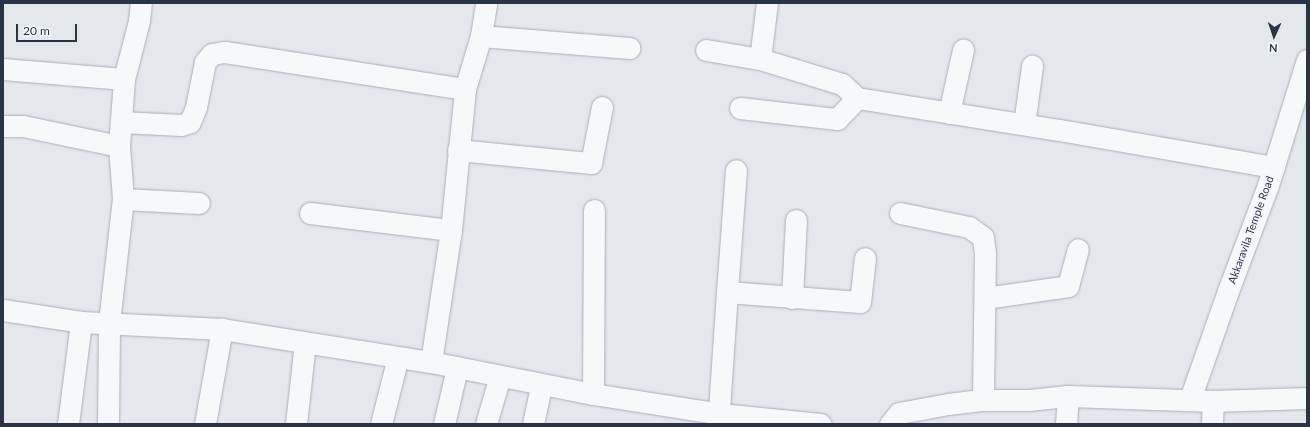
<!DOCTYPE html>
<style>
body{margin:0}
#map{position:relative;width:1310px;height:427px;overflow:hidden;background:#e4e7ec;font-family:Lato,sans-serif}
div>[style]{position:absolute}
.roads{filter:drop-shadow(0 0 1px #a9aeb7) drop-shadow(0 0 1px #a9aeb7)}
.street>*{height:21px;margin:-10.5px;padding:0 10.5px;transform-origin:10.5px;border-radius:10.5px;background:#f7f8fa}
span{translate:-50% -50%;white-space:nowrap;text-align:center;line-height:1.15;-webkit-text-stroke:3.5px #f4f6f9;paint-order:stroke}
.street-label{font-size:11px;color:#2b3445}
.frame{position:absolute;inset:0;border:4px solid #2b3445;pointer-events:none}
.north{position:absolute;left:1254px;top:16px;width:40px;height:40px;-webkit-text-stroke:3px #f4f6f9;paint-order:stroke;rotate:183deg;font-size:11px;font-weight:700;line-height:16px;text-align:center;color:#2b3445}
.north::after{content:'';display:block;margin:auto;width:14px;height:18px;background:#2b3445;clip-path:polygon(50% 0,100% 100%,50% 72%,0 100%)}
.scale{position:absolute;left:16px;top:24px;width:61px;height:18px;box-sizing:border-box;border:2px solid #2b3445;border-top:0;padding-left:5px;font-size:12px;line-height:14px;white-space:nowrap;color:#2b3445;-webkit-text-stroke:3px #f4f6f9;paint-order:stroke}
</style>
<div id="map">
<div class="roads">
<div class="street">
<i style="left:481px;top:36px;width:149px;rotate:4.6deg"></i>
<i style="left:706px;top:50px;width:55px;rotate:9.5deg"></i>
<i style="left:760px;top:59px;width:86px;rotate:17deg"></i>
<i style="left:842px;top:84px;width:21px;rotate:43deg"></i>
<i style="left:857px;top:98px;width:205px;rotate:9deg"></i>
<i style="left:1059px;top:130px;width:218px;rotate:9.8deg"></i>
<i style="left:760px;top:59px;width:56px;rotate:-82.9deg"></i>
<i style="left:3px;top:69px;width:121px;rotate:4.7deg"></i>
<i style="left:740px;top:108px;width:98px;rotate:6.5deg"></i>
<i style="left:837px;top:119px;width:29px;rotate:-46deg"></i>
<i style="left:949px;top:113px;width:65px;rotate:-77.5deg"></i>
<i style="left:121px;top:122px;width:60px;rotate:2.9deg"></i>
<i style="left:181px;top:125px;width:9px;rotate:-18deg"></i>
<i style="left:190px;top:122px;width:16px;rotate:-68deg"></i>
<i style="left:196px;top:107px;width:46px;rotate:-78.7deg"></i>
<i style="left:205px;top:62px;width:11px;rotate:-49deg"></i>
<i style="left:212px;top:54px;width:13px;rotate:-9deg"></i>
<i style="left:225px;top:52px;width:243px;rotate:8.8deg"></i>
<i style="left:1024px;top:124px;width:59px;rotate:-82.1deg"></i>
<i style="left:3px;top:126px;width:20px"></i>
<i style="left:23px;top:126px;width:98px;rotate:11.8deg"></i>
<i style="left:458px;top:150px;width:134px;rotate:5.6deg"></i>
<i style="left:591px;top:163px;width:57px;rotate:-78.9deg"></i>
<i style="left:123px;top:199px;width:76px;rotate:3deg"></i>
<i style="left:310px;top:213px;width:142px;rotate:6.9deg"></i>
<i style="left:900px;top:213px;width:70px;rotate:11.5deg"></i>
<i style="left:969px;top:227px;width:17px;rotate:36deg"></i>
<i style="left:983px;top:237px;width:16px;rotate:83deg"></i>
<i style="left:985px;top:253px;width:147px;rotate:90.8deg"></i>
<i style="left:727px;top:292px;width:122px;rotate:-85.8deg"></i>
<i style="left:792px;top:298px;width:78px;rotate:-87.1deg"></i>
<i style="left:985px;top:298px;width:84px;rotate:-8.2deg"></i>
<i style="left:1068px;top:286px;width:38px;rotate:-75deg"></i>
<i style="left:3px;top:310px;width:79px;rotate:8.7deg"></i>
<i style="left:81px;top:322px;width:141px;rotate:2.8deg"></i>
<i style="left:222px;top:329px;width:212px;rotate:9deg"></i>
<i style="left:431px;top:362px;width:165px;rotate:11.2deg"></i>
<i style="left:593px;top:394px;width:129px;rotate:8.9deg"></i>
<i style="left:720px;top:414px;width:101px;rotate:5.7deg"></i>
<i style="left:431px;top:362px;width:134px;rotate:-81.4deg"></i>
<i style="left:451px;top:230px;width:142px;rotate:-84.3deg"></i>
<i style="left:465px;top:89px;width:55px;rotate:-73.2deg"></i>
<i style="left:481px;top:36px;width:33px;rotate:-81deg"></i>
<i style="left:593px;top:394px;width:184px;rotate:-89.7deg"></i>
<i style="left:1190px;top:399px;width:114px;rotate:-70.6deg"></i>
<i style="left:1228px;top:291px;width:113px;rotate:-69.3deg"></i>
<i style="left:1268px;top:185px;width:131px;rotate:-72.7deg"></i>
<i style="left:68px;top:424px;width:103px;rotate:-82.7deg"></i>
<i style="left:108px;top:424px;width:101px;rotate:-89.4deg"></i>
<i style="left:109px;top:323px;width:125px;rotate:-83.6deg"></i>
<i style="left:123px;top:199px;width:53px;rotate:-94.3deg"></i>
<i style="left:119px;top:146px;width:67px;rotate:-85.7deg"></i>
<i style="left:124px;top:79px;width:60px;rotate:-75.5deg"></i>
<i style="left:139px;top:21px;width:18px;rotate:-84deg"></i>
<i style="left:205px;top:424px;width:97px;rotate:-79.9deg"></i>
<i style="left:296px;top:424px;width:82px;rotate:-83.7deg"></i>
<i style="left:381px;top:424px;width:69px;rotate:-75.8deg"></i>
<i style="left:444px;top:424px;width:57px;rotate:-76.9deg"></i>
<i style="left:486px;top:424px;width:50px;rotate:-73.7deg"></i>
<i style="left:533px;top:424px;width:40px;rotate:-78deg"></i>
<i style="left:718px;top:424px;width:132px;rotate:-86.1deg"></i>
<i style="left:727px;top:292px;width:133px;rotate:4.3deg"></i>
<i style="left:860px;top:302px;width:44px;rotate:-83.5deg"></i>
<i style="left:890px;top:424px;width:14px;rotate:-51deg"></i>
<i style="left:899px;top:413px;width:50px;rotate:-10.4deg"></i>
<i style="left:948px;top:404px;width:35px;rotate:-7deg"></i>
<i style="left:983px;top:400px;width:46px"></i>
<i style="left:1029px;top:400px;width:39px;rotate:-6deg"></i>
<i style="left:1068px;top:396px;width:145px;rotate:2deg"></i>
<i style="left:1213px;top:401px;width:94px;rotate:-1.8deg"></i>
<i style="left:1066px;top:424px;width:28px;rotate:-86deg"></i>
<i style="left:1212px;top:424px;width:23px;rotate:-88deg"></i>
</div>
</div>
<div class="street-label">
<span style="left:1251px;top:230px;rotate:-70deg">Akkaravila Temple Road</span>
</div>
<div class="frame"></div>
<div class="north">N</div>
<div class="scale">20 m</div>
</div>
